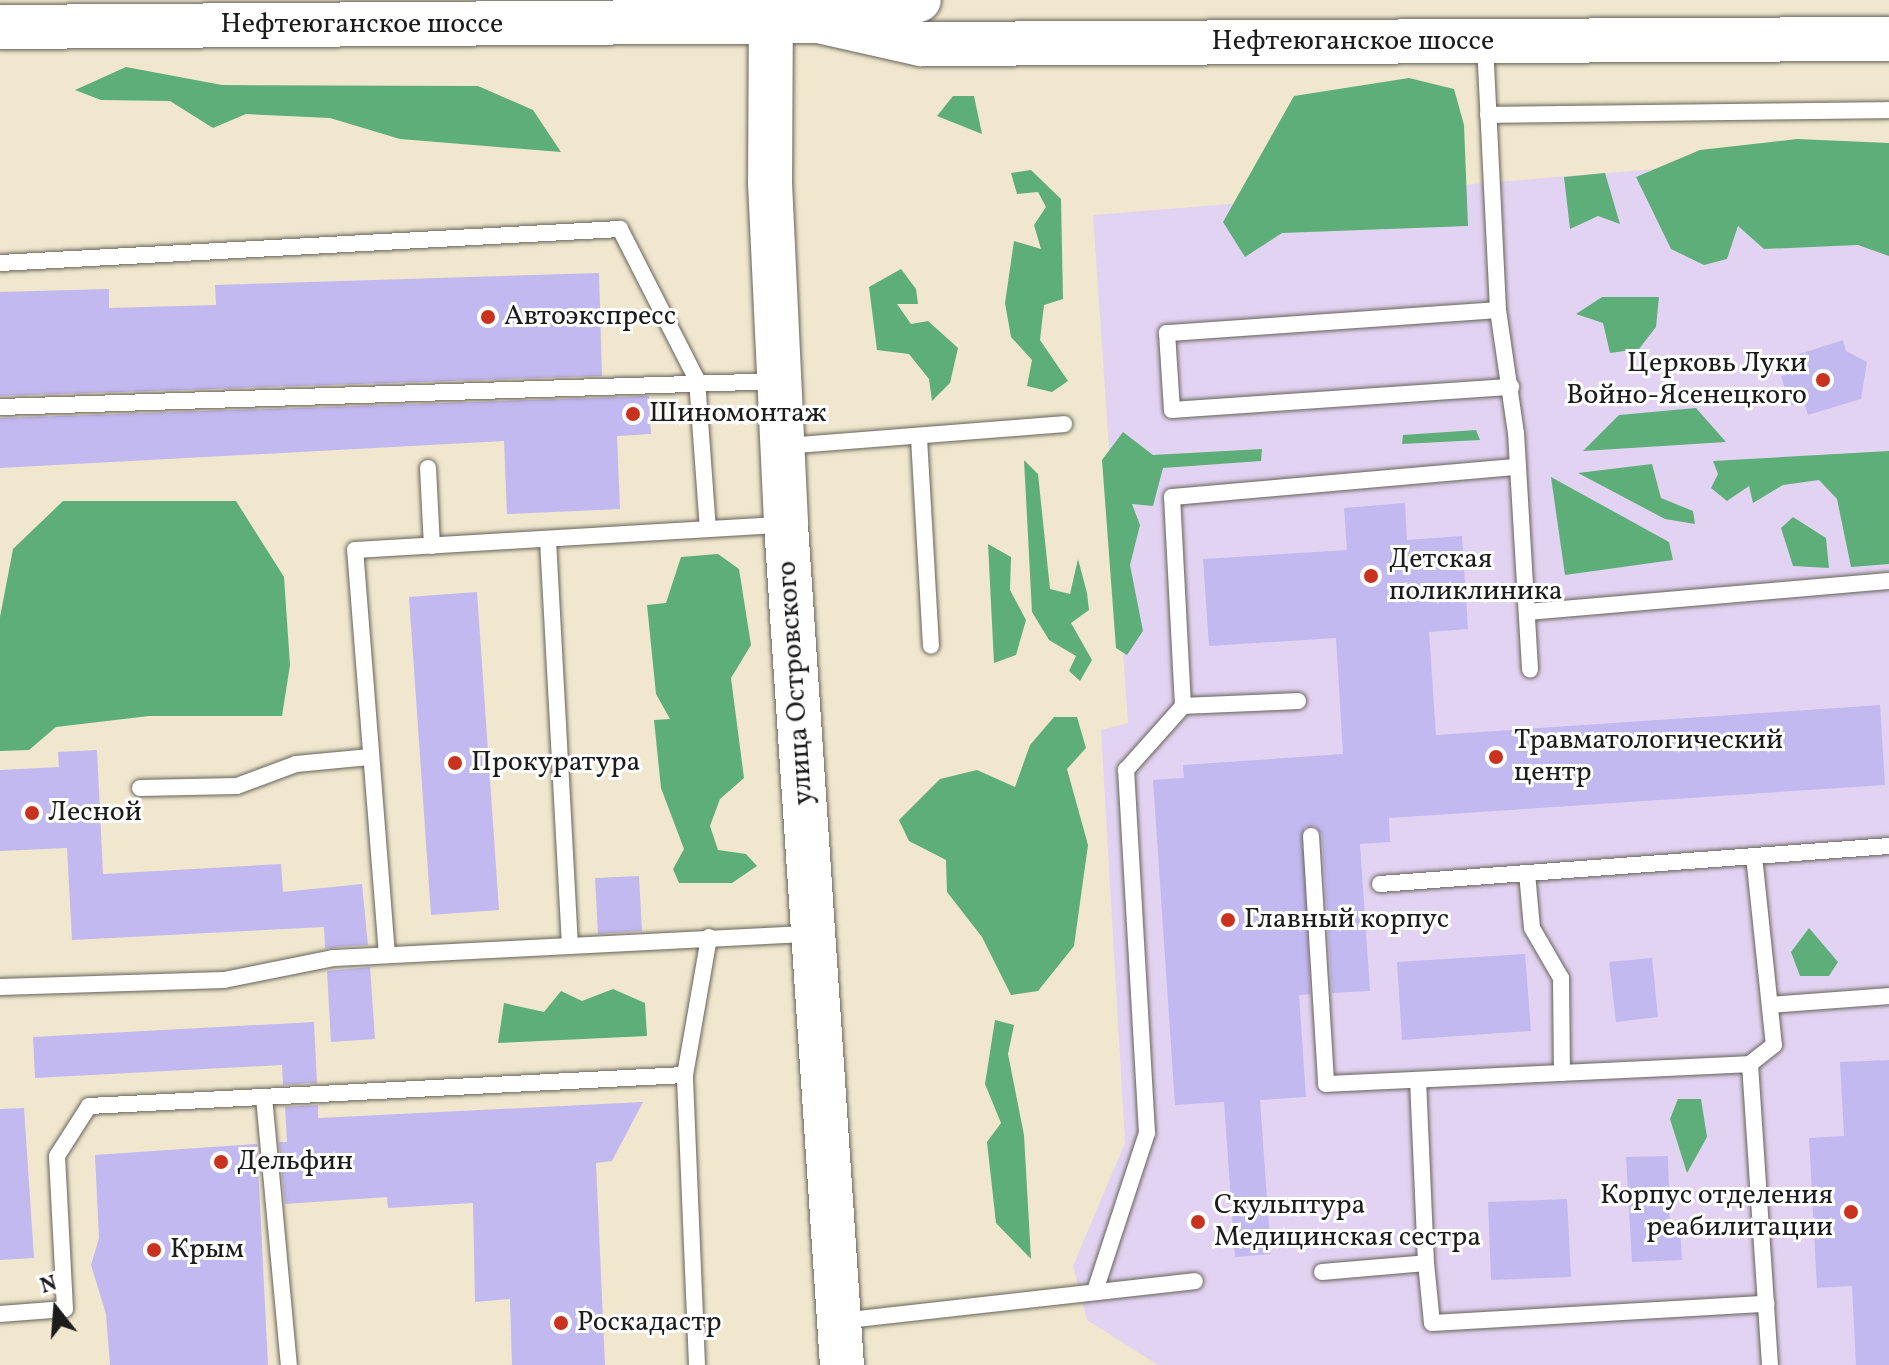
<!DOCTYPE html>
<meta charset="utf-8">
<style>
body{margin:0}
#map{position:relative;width:1889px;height:1365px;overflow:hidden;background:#f0e7ce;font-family:Vollkorn,serif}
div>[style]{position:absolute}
.built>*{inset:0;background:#e3d3f2}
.forest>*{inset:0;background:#5eae7a}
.building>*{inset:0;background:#c2b9f0}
.roads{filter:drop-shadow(0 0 2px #66635a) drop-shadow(0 0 2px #66635a)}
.service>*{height:16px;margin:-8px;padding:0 8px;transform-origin:8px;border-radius:8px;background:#fff}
.secondary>*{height:44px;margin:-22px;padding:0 22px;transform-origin:22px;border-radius:22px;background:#fff}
.primary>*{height:44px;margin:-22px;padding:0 22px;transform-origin:22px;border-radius:22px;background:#fff}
.dots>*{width:22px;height:22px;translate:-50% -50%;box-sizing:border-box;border:4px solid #fff;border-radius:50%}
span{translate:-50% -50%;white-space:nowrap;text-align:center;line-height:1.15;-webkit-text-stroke:6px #fff;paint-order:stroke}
.street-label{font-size:28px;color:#1c1c1c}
.poi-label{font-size:28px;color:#1c1c1c}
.left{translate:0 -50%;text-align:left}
.right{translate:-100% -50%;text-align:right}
.north{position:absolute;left:16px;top:1269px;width:80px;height:80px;-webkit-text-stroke:6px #fff;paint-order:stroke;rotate:343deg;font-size:22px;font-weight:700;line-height:32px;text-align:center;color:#1c1c1c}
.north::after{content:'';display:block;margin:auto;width:28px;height:36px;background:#1c1c1c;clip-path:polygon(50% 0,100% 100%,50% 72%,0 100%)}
</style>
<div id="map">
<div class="built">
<i style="clip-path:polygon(1889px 150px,1889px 1365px,1158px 1365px,1087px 1320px,1073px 1266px,1125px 1143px,1101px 730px,1128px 723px,1093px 215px)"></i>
</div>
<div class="forest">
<i style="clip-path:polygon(126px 67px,222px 85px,478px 86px,533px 110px,561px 152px,400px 139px,330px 118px,246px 114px,213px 128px,170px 101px,101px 100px,75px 90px)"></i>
<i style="clip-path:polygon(1409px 78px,1454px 89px,1464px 125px,1468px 226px,1282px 233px,1245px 257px,1223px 222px,1294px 96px)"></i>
<i style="clip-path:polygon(953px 96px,974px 96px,982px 134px,937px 116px)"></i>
<i style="clip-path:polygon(1797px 139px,1889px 143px,1889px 256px,1858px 245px,1764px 249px,1738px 226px,1727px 259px,1704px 265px,1671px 249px,1636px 177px,1700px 150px)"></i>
<i style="clip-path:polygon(1031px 170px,1061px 199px,1063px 299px,1044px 305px,1040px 340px,1068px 381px,1052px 392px,1027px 386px,1032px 360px,1011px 337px,1005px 303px,1014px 241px,1041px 249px,1034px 225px,1046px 207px,1038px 192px,1017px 194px,1011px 173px)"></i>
<i style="clip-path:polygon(1605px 173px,1620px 224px,1598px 216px,1570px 229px,1564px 177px)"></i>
<i style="clip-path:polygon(901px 269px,916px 289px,918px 304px,897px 304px,911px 324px,928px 321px,958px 348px,950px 383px,932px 401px,929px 379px,909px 354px,877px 350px,869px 287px)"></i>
<i style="clip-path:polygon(1602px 297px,1659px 297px,1656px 327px,1639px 349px,1610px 353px,1603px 323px,1576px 314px)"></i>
<i style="clip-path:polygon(1696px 408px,1726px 442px,1583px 451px,1619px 415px)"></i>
<i style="clip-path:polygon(1476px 430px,1480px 440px,1402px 444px,1403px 435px)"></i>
<i style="clip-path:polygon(1123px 432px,1153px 455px,1262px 449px,1261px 461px,1163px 468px,1153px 506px,1132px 504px,1140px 525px,1130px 565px,1143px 631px,1127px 655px,1116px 648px,1102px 460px)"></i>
<i style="clip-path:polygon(1889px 451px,1889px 564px,1851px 567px,1837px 499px,1819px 480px,1783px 485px,1753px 503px,1749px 486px,1727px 501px,1711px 488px,1718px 474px,1713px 461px)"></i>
<i style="clip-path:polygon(1024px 460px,1038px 474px,1050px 589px,1070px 594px,1078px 559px,1087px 593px,1089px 610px,1071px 623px,1092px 660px,1080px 681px,1069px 671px,1076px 656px,1049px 640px,1032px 612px)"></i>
<i style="clip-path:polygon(1652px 464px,1661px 498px,1693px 511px,1695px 524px,1665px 519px,1578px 473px)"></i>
<i style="clip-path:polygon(1551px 477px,1669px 542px,1673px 560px,1565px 575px)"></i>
<i style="clip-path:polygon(63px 501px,236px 501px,284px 577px,290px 665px,282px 716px,149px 716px,56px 727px,29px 750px,0 751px,0 617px,13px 549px)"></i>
<i style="clip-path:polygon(1793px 517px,1826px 538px,1829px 568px,1793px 566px,1781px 528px)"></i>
<i style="clip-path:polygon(988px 544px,1011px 557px,1010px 590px,1026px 620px,1016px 655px,994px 663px)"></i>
<i style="clip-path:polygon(718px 554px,739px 569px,751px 645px,731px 678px,744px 778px,720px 799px,710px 826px,718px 850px,746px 854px,757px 866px,732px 883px,679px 883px,673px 869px,684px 849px,661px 788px,654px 720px,670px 719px,656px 694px,647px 605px,666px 603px,681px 557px)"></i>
<i style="clip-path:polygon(1054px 717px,1077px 717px,1086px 748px,1067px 769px,1088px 845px,1074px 946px,1038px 991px,1011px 995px,982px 937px,947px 892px,946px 860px,909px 841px,899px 820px,940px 779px,977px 770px,1015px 787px,1030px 745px)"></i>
<i style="clip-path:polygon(1809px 928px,1838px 962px,1829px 976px,1800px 976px,1791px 952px)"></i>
<i style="clip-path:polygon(613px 989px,645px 1003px,647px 1036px,498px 1043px,504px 1003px,544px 1012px,561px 991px,582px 1001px)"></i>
<i style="clip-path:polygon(995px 1020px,1014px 1025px,1008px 1054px,1024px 1135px,1031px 1259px,996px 1223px,987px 1142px,1001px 1123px,985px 1084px)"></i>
<i style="clip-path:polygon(1678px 1099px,1701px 1099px,1707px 1137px,1687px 1173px,1670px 1119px)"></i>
</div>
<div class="building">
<i style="clip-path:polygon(599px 273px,602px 376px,0 396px,0 292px,109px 289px,109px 308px,216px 305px,215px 285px)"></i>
<i style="clip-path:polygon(1843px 340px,1846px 351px,1867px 362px,1861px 399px,1808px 415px,1804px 402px,1790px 406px,1781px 376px,1795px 372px,1790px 357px)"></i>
<i style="clip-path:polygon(649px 396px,651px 434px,617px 436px,620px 509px,507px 514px,504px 441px,0 468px,0 418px)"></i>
<i style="clip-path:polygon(1405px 503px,1407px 540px,1462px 536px,1468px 629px,1429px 632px,1436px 735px,1880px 705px,1885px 785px,1389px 818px,1390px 842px,1360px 844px,1370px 991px,1332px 993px,1322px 835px,1315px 826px,1304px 827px,1310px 994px,1299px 995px,1306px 1097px,1260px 1100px,1271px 1254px,1235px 1257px,1224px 1102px,1175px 1105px,1153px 780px,1184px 778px,1183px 765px,1343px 754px,1336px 638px,1209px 646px,1203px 559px,1347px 550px,1344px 508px)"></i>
<i style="clip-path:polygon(477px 592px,499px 910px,431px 915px,409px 597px)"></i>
<i style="clip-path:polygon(97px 750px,103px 874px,281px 864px,283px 892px,362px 884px,368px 945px,325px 948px,324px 927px,72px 940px,67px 848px,0 851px,0 770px,59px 767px,58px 752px)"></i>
<i style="clip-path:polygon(639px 876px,642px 931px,598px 934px,595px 878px)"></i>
<i style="clip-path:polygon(1525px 954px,1531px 1031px,1402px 1040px,1397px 962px)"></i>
<i style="clip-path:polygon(1652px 958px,1658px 1017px,1616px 1022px,1609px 962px)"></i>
<i style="clip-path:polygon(370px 967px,375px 1039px,331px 1042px,327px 971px)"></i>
<i style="clip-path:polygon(314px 1022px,317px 1083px,283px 1085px,282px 1065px,35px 1078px,33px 1037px)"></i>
<i style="clip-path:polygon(1889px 1060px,1889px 1365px,1856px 1365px,1852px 1286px,1817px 1288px,1809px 1138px,1844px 1136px,1840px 1062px)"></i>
<i style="clip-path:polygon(643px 1102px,612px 1161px,596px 1163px,605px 1365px,512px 1365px,510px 1299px,475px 1302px,473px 1203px,388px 1208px,387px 1197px,285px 1204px,279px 1142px,287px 1142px,285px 1107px,318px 1105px,318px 1118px)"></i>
<i style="clip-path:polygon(24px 1108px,34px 1258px,0 1260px,0 1109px)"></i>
<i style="clip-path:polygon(257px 1144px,268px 1365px,110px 1365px,106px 1314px,91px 1265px,99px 1238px,95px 1155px)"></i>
<i style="clip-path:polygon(1668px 1156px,1670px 1227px,1680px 1227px,1682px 1260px,1632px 1262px,1626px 1157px)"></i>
<i style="clip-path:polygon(1567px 1199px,1571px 1277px,1491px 1280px,1488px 1202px)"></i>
</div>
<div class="roads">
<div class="service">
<i style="left:1485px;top:44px;width:266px;rotate:87.2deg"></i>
<i style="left:1498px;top:310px;width:124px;rotate:81.7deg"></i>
<i style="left:1516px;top:433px;width:237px;rotate:86.6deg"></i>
<i style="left:1488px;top:115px;width:401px;rotate:-0.7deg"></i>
<i style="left:0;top:263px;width:621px;rotate:-3.14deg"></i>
<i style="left:620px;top:229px;width:169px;rotate:63deg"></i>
<i style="left:697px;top:380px;width:149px;rotate:85.8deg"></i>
<i style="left:1498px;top:310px;width:332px;rotate:176deg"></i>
<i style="left:1167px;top:333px;width:77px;rotate:86.3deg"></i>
<i style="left:1172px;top:410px;width:340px;rotate:-3.9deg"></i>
<i style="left:0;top:407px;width:778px;rotate:-1.91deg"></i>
<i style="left:919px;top:438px;width:208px;rotate:86.7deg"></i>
<i style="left:785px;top:446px;width:280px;rotate:-4.5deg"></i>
<i style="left:428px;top:468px;width:78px;rotate:87.1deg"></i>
<i style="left:548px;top:540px;width:406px;rotate:86.9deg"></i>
<i style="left:1527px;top:612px;width:363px;rotate:-4.9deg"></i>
<i style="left:1298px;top:701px;width:115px;rotate:177.5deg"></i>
<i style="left:1183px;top:706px;width:209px;rotate:-93deg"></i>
<i style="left:1172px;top:497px;width:347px;rotate:-5deg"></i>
<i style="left:140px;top:788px;width:97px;rotate:-1.2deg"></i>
<i style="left:237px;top:786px;width:63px;rotate:-20.4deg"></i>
<i style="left:296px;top:764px;width:74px;rotate:-5.4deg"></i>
<i style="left:1311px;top:836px;width:248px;rotate:86.5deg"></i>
<i style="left:1326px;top:1084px;width:424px;rotate:-2.7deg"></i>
<i style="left:1754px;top:856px;width:190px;rotate:84deg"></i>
<i style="left:1774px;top:1045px;width:31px;rotate:142deg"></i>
<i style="left:1750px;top:1064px;width:302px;rotate:86.2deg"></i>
<i style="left:1527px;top:873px;width:55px;rotate:84.8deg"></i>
<i style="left:1532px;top:928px;width:58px;rotate:59.9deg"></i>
<i style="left:1561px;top:978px;width:95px;rotate:89.4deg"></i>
<i style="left:1380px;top:884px;width:510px;rotate:-4.27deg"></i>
<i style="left:387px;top:955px;width:406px;rotate:-94.5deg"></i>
<i style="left:355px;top:550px;width:428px;rotate:-3.4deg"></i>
<i style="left:0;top:987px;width:224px;rotate:-1.8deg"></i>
<i style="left:224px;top:980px;width:111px;rotate:-11.4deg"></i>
<i style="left:333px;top:958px;width:479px;rotate:-2.9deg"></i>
<i style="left:1770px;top:1005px;width:119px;rotate:-4.3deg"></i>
<i style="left:264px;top:1097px;width:269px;rotate:84.7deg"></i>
<i style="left:1426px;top:1263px;width:60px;rotate:84.3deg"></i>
<i style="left:1432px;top:1323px;width:335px;rotate:-3.3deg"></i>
<i style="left:1322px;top:1272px;width:104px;rotate:-4.9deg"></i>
<i style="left:1426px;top:1263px;width:183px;rotate:-92.5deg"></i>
<i style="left:1096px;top:1288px;width:163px;rotate:-71.8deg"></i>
<i style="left:1147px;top:1133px;width:364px;rotate:-93.3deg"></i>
<i style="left:1126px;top:770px;width:86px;rotate:-48.3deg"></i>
<i style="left:0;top:1314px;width:65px;rotate:-4.4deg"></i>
<i style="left:65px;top:1309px;width:153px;rotate:-93deg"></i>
<i style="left:57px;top:1156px;width:59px;rotate:-57.4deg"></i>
<i style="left:89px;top:1106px;width:597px;rotate:-2.98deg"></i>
<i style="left:840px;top:1321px;width:357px;rotate:-6.4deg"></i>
<i style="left:697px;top:1365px;width:290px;rotate:-92.4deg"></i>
<i style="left:685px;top:1075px;width:140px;rotate:-80.1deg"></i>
</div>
<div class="secondary">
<i style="left:771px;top:0;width:183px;rotate:90.3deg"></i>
<i style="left:770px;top:183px;width:342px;rotate:87.3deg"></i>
<i style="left:786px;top:525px;width:842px;rotate:86.19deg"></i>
</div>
<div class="primary">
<i style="left:819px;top:21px;width:105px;rotate:12.7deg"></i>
<i style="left:921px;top:44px;width:968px;rotate:-0.3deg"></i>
<i style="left:0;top:27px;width:819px;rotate:-0.42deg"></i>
<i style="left:819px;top:21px;width:102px;rotate:-11.9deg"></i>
</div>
</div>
<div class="dots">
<i style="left:488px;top:317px;background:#c8321e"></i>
<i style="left:1823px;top:380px;background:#c8321e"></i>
<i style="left:633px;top:414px;background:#c8321e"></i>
<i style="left:1371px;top:576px;background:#c8321e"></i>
<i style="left:1496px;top:757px;background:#c8321e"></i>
<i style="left:455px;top:763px;background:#c8321e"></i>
<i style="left:32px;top:813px;background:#c8321e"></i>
<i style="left:1228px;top:920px;background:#c8321e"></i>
<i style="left:221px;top:1162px;background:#c8321e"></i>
<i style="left:1851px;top:1212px;background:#c8321e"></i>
<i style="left:1198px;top:1222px;background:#c8321e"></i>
<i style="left:154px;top:1250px;background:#c8321e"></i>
<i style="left:561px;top:1323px;background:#c8321e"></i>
</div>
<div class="street-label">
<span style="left:362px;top:25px">Нефтеюганское шоссе</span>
<span style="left:1353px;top:42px">Нефтеюганское шоссе</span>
<span style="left:796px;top:683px;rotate:-94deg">улица Островского</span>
</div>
<div class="poi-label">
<span class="left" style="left:504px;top:317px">Автоэкспресс</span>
<span class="right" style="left:1807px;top:380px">Церковь Луки<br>Войно-Ясенецкого</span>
<span class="left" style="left:649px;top:414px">Шиномонтаж</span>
<span class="left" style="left:1389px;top:576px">Детская<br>поликлиника</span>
<span class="left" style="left:1514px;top:757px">Травматологический<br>центр</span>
<span class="left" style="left:471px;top:763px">Прокуратура</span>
<span class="left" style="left:48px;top:813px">Лесной</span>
<span class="left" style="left:1244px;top:920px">Главный корпус</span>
<span class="left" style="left:237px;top:1162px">Дельфин</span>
<span class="right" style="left:1833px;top:1212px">Корпус отделения<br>реабилитации</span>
<span class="left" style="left:1214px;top:1222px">Скульптура<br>Медицинская сестра</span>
<span class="left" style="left:170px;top:1250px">Крым</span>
<span class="left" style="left:577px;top:1323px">Роскадастр</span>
</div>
<div class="north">N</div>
</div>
